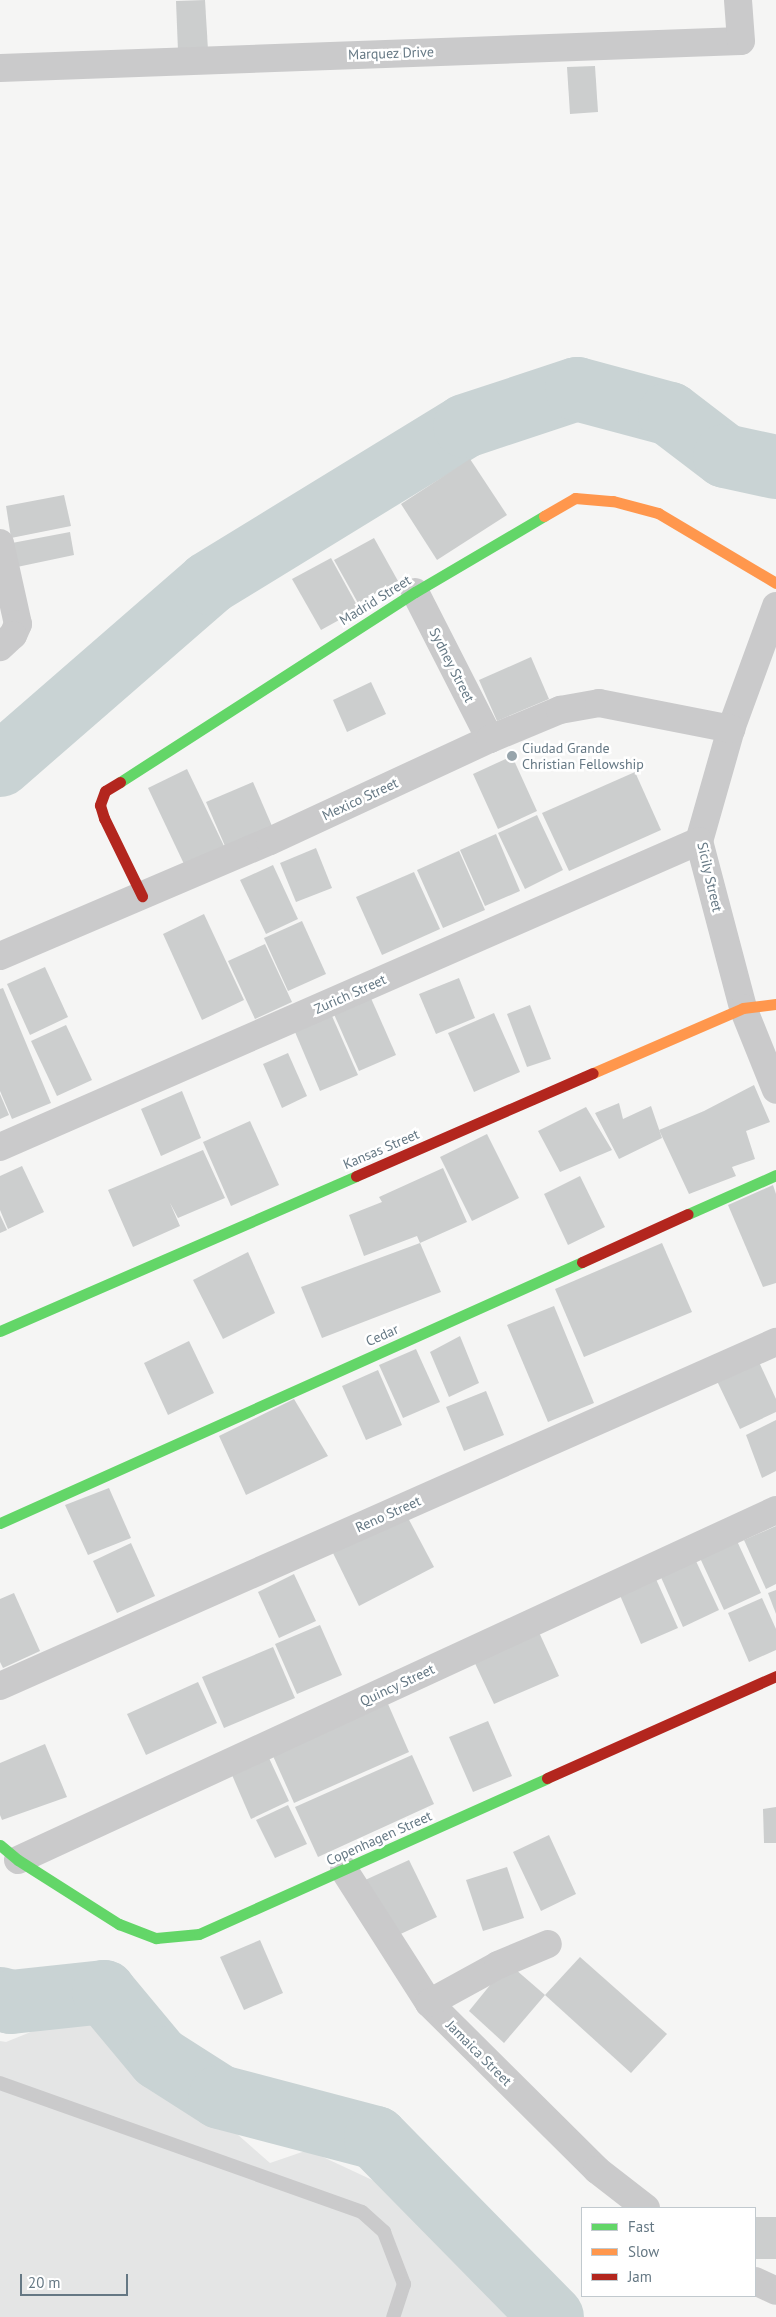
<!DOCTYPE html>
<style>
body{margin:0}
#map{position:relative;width:776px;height:2317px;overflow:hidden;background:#f5f5f4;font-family:"PT Sans",sans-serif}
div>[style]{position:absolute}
.built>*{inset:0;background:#e4e5e5}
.river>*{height:64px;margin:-32px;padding:0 32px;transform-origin:32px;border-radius:32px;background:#c9d3d4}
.building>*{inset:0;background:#cccece}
.lane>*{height:14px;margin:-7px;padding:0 7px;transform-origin:7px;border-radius:7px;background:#cacacb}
.street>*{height:28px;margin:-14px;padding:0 14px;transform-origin:14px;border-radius:14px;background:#cacacb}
.fast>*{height:11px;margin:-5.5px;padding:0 5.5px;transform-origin:5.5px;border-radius:5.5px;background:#63d668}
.slow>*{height:11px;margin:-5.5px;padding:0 5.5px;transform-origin:5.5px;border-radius:5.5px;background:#ff974d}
.jam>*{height:11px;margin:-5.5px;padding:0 5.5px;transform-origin:5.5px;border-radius:5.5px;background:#b3261e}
.dots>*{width:14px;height:14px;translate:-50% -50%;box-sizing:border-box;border:2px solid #fff;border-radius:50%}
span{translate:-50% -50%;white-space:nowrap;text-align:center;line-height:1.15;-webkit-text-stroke:5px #fff;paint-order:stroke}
.street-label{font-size:14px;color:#657884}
.poi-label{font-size:14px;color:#657884}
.left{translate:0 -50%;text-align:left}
.legend{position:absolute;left:581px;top:2207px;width:175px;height:90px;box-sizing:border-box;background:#fff;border:1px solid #c1c9ce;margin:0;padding:6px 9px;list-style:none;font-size:15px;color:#657884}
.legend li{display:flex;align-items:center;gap:10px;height:25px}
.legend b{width:25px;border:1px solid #c1c9ce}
.scale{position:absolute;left:20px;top:2274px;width:108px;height:22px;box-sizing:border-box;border:2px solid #657884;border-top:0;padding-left:6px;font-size:15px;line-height:18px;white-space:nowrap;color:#657884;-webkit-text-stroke:4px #fff;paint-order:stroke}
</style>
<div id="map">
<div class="built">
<i style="clip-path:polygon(80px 2020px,105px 2029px,228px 2126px,270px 2163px,308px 2150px,398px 2192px,458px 2253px,511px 2317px,0 2317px,0 2041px,6px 2042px,48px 2025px)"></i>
</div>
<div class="river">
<i style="left:0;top:765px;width:277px;rotate:-41deg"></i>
<i style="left:209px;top:583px;width:300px;rotate:-31.5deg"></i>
<i style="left:465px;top:426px;width:118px;rotate:-18.3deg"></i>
<i style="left:577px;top:389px;width:96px;rotate:15deg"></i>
<i style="left:670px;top:414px;width:69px;rotate:37.4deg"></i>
<i style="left:725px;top:456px;width:52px;rotate:12.2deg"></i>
<i style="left:0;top:1999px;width:11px;rotate:15deg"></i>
<i style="left:11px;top:2002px;width:94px;rotate:-6.1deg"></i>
<i style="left:104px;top:1992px;width:86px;rotate:50.2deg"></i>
<i style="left:159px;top:2058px;width:72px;rotate:32.6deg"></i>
<i style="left:220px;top:2097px;width:161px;rotate:14.7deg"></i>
<i style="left:376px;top:2138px;width:251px;rotate:45.5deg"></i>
</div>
<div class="building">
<i style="clip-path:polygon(205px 0,208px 50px,178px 51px,176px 1px)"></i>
<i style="clip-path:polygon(595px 66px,598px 112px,570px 114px,567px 67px)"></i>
<i style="clip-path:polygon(470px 459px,507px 515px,437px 560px,401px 504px)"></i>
<i style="clip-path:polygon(64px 495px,71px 526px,11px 538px,6px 506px)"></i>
<i style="clip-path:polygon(70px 532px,74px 555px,17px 567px,12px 543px)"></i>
<i style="clip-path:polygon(374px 538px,398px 581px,358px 603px,334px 560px)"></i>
<i style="clip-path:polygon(331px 558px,359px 609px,321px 630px,292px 579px)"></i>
<i style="clip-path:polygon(531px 657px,549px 699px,497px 721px,479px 680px)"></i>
<i style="clip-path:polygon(371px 682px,386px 714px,347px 732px,333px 700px)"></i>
<i style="clip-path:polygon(512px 756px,537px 811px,498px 829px,473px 774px)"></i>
<i style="clip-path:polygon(187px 769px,224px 846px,184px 864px,148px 788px)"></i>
<i style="clip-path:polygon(635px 772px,661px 830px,569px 871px,542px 813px)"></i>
<i style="clip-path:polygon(253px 782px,272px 826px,225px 846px,206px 802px)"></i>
<i style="clip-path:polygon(537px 815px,563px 870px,525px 889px,498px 833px)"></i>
<i style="clip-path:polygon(496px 834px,520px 891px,485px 906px,460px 850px)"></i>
<i style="clip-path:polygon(316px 848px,332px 888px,296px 902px,280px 863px)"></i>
<i style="clip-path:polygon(459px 851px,485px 910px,443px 928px,417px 870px)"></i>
<i style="clip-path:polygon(273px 865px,298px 919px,266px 934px,240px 880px)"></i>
<i style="clip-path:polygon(414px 872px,440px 929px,382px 955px,356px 897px)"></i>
<i style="clip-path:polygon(204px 914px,244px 1000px,202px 1020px,163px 934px)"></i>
<i style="clip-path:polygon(302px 921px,326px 974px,288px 991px,264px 938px)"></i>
<i style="clip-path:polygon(265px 944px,292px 1002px,255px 1019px,228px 961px)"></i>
<i style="clip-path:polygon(45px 967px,68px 1017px,30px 1035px,7px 984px)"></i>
<i style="clip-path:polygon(459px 978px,475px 1018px,436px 1034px,419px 994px)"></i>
<i style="clip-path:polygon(3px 988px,51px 1103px,12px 1119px,0 1091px,0 989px)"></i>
<i style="clip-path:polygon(370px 996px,396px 1055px,359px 1071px,333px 1012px)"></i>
<i style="clip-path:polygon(530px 1005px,551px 1059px,527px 1067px,507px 1014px)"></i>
<i style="clip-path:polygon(494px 1013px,520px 1072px,474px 1092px,448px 1033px)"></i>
<i style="clip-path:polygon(332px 1016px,358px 1075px,320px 1091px,295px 1032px)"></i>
<i style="clip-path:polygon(66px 1025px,92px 1080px,57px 1096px,31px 1041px)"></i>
<i style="clip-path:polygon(288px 1053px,307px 1096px,282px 1108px,263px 1064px)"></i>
<i style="clip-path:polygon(754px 1085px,770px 1122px,746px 1131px,755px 1159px,732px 1167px,736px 1176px,689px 1194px,659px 1130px,704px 1111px)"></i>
<i style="clip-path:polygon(182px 1091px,201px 1138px,161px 1156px,141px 1109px)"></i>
<i style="clip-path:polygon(0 1094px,9px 1115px,0 1119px)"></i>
<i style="clip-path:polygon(619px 1103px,623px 1119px,651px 1106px,662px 1138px,619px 1159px,595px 1113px)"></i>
<i style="clip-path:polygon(586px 1107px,612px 1150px,560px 1172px,538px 1131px)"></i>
<i style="clip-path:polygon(250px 1121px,279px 1185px,231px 1206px,203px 1142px)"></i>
<i style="clip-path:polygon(487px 1134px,519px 1198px,472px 1221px,440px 1157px)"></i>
<i style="clip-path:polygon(203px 1150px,225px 1198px,178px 1218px,170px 1203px,180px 1226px,133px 1247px,108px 1190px)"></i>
<i style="clip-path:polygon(22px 1166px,44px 1212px,8px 1229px,0 1210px,0 1176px)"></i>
<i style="clip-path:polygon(443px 1168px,467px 1222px,420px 1243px,417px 1236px,364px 1256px,349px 1215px,382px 1202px,379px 1197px)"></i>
<i style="clip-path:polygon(580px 1176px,605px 1227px,568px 1245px,544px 1194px)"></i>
<i style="clip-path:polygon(773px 1185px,776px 1194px,776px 1283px,763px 1287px,728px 1205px)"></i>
<i style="clip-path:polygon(0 1215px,7px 1230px,0 1233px)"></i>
<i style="clip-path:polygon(420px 1243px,441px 1292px,322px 1338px,301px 1287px)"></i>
<i style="clip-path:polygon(662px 1243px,692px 1312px,584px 1357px,555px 1289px)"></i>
<i style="clip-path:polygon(248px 1252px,275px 1313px,223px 1339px,193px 1280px)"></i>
<i style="clip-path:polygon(554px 1306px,594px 1403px,548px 1422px,507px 1325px)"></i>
<i style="clip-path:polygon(460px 1336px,479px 1383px,449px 1397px,430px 1352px)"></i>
<i style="clip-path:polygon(189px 1341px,214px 1393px,168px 1415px,144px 1363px)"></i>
<i style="clip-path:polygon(416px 1349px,440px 1402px,403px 1418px,379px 1365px)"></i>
<i style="clip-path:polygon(759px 1362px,776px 1399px,776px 1412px,740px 1429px,717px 1381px)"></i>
<i style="clip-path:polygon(378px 1370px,402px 1425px,366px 1440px,342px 1386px)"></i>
<i style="clip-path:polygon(486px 1391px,504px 1435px,464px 1451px,446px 1407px)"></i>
<i style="clip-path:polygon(294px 1399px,328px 1456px,246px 1495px,219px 1436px)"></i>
<i style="clip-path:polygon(776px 1420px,776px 1471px,762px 1478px,746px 1435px)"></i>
<i style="clip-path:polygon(109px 1488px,131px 1538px,88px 1555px,65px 1505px)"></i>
<i style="clip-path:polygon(407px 1516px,434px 1567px,359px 1606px,332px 1551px)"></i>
<i style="clip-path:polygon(776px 1526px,776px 1584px,766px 1589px,744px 1540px)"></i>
<i style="clip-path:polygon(737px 1541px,761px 1593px,724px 1610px,700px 1558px)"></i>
<i style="clip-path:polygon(131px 1543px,155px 1596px,117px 1613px,93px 1561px)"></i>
<i style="clip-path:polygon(695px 1559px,719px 1610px,683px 1627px,660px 1575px)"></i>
<i style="clip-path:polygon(294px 1574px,316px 1621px,279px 1638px,258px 1592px)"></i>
<i style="clip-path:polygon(655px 1577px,678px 1628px,641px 1644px,619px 1593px)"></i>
<i style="clip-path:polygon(776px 1590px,776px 1614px,768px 1593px)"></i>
<i style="clip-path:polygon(14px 1593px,40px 1651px,3px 1668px,0 1662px,0 1599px)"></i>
<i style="clip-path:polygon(762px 1598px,776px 1629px,776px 1650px,749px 1662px,728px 1613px)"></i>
<i style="clip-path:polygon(320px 1625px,342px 1675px,297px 1694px,275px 1644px)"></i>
<i style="clip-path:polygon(537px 1628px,559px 1676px,494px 1704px,473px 1659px)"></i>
<i style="clip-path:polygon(273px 1647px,295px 1698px,224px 1728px,202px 1677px)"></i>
<i style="clip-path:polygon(198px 1682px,217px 1723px,146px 1755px,127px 1714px)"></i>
<i style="clip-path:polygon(388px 1704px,409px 1752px,294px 1803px,273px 1756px)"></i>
<i style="clip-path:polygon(488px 1721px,512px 1776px,473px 1792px,449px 1737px)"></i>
<i style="clip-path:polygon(45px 1744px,67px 1797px,2px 1820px,0 1815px,0 1763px)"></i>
<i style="clip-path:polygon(412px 1755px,434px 1804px,318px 1857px,295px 1807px)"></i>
<i style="clip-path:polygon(269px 1758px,289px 1801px,251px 1819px,232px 1775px)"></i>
<i style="clip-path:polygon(288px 1805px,307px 1844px,275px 1858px,256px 1820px)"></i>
<i style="clip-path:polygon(776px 1807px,776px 1843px,764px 1843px,763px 1809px)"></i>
<i style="clip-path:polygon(549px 1835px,576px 1894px,541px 1911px,513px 1852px)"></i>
<i style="clip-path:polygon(409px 1860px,437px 1917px,392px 1938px,363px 1881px)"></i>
<i style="clip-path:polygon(507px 1867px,524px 1918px,483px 1931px,466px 1880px)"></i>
<i style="clip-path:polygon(260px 1940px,283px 1993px,244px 2010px,220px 1957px)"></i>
<i style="clip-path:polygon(580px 1957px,667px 2034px,631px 2073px,545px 1995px)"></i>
<i style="clip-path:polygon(508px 1963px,545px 1995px,504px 2043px,469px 2011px)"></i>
<i style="clip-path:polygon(755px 2217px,776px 2217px,776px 2259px,755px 2259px)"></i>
</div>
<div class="lane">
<i style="left:0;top:2083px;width:384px;rotate:19.6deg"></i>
<i style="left:362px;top:2212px;width:30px;rotate:42deg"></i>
<i style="left:384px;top:2232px;width:56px;rotate:69deg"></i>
<i style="left:404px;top:2284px;width:35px;rotate:108deg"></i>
</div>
<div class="street">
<i style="left:0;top:68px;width:741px;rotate:-2.09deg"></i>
<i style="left:741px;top:41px;width:41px;rotate:-94.2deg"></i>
<i style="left:0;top:543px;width:83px;rotate:77.5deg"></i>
<i style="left:18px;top:624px;width:12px;rotate:114deg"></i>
<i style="left:13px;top:635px;width:18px;rotate:137deg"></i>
<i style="left:415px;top:592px;width:165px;rotate:63deg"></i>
<i style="left:776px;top:606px;width:131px;rotate:110.1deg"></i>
<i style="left:731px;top:729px;width:116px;rotate:105.9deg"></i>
<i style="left:699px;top:841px;width:173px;rotate:75.2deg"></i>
<i style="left:743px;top:1008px;width:88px;rotate:68.1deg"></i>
<i style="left:0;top:956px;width:293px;rotate:-23.1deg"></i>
<i style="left:270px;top:841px;width:242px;rotate:-24.9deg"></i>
<i style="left:490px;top:739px;width:76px;rotate:-22.5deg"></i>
<i style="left:560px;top:710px;width:40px;rotate:-10deg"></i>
<i style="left:599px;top:703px;width:135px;rotate:11.1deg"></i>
<i style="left:0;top:1147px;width:763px;rotate:-23.64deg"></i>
<i style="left:0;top:1686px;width:849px;rotate:-23.91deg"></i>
<i style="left:18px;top:1860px;width:835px;rotate:-24.78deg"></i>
<i style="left:344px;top:1870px;width:158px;rotate:57.4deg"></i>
<i style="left:429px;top:2003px;width:237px;rotate:44.8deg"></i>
<i style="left:597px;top:2170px;width:62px;rotate:37.8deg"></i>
<i style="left:429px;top:2003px;width:79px;rotate:-28.8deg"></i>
<i style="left:498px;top:1965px;width:54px;rotate:-22.8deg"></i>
<i style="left:755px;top:2281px;width:23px;rotate:25deg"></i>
</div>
<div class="fast">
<i style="left:120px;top:782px;width:351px;rotate:-32.8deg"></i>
<i style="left:415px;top:592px;width:150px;rotate:-30.5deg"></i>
<i style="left:688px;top:1214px;width:96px;rotate:-23.9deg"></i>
<i style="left:0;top:1331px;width:388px;rotate:-23.5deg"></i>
<i style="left:0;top:1523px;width:638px;rotate:-24.15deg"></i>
<i style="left:0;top:1845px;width:23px;rotate:40deg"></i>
<i style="left:18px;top:1860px;width:120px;rotate:32.4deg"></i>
<i style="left:119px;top:1924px;width:40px;rotate:21deg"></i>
<i style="left:156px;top:1938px;width:43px;rotate:-5.3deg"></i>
<i style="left:199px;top:1934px;width:381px;rotate:-24.1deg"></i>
</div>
<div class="slow">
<i style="left:544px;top:516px;width:36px;rotate:-30deg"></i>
<i style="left:575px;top:498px;width:38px;rotate:5deg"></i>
<i style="left:613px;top:501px;width:47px;rotate:14.9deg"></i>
<i style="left:658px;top:513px;width:137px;rotate:30.7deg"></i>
<i style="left:593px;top:1073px;width:163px;rotate:-23.4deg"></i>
<i style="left:743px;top:1008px;width:33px;rotate:-7deg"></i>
</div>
<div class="jam">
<i style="left:120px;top:782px;width:17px;rotate:149deg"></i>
<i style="left:105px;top:791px;width:15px;rotate:110deg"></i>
<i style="left:100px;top:805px;width:14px;rotate:73deg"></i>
<i style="left:104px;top:818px;width:87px;rotate:64deg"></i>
<i style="left:356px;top:1176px;width:258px;rotate:-23.5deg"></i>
<i style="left:582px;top:1262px;width:116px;rotate:-24.4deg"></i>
<i style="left:547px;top:1778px;width:251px;rotate:-24deg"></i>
</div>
<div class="dots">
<i style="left:512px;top:756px;background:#97a4ab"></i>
</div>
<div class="street-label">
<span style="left:391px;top:53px;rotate:-2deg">Marquez Drive</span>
<span style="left:375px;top:600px;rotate:-32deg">Madrid Street</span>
<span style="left:452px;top:665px;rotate:63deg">Sydney Street</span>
<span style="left:360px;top:799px;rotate:-25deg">Mexico Street</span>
<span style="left:710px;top:877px;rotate:77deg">Sicily Street</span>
<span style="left:350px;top:994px;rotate:-24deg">Zurich Street</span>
<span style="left:381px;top:1149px;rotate:-23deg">Kansas Street</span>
<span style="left:382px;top:1335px;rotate:-24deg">Cedar</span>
<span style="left:388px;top:1514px;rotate:-24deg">Reno Street</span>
<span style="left:397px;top:1685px;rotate:-25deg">Quincy Street</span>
<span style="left:379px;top:1838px;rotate:-24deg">Copenhagen Street</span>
<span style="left:479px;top:2053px;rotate:45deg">Jamaica Street</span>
</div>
<div class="poi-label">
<span class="left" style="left:522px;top:756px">Ciudad Grande<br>Christian Fellowship</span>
</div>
<ul class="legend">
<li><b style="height:6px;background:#63d668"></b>Fast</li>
<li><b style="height:6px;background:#ff974d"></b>Slow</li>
<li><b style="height:6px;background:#b3261e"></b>Jam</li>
</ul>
<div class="scale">20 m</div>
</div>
